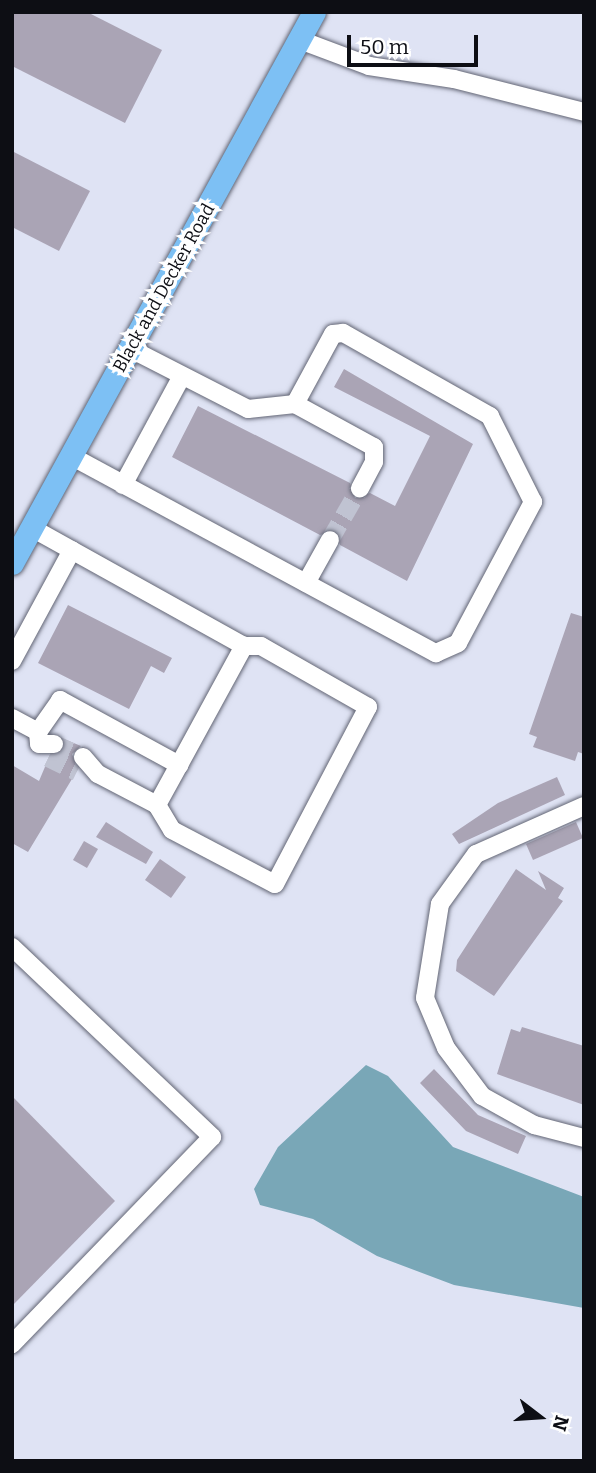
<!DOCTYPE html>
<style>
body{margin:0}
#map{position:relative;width:596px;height:1473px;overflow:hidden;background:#dfe3f4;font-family:Bitter,serif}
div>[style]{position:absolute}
.water>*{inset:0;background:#79a7b7}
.building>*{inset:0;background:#aaa4b5}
.minor-tunnel>*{height:18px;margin-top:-9px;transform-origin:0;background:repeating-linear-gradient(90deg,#c0c3d2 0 18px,transparent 0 27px)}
.roads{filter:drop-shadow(0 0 2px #626574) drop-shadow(0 0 2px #626574)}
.minor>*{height:18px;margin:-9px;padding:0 9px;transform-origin:9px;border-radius:9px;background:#fff}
.major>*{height:23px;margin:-11.5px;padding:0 11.5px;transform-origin:11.5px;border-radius:11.5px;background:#7dc0f4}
span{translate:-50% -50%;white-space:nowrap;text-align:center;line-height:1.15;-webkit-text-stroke:7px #fff;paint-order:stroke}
.street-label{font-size:18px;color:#0d0e14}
.frame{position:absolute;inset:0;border:14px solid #0d0e14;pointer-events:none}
.north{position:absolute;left:505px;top:1382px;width:70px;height:70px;-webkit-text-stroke:5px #fff;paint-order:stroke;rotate:107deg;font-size:19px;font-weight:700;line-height:28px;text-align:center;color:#0d0e14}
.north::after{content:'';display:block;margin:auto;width:24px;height:32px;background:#0d0e14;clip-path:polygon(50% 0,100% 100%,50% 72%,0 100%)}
.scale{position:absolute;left:347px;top:35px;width:131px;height:32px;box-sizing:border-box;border:4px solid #0d0e14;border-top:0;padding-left:9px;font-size:21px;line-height:24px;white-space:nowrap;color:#0d0e14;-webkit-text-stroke:5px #fff;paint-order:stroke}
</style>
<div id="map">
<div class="water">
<i style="clip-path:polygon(366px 1065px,388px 1076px,453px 1147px,584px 1197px,584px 1308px,454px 1285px,377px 1256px,313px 1219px,260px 1205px,254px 1189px,278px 1147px)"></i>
</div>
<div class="building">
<i style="clip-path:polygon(12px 12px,87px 12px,162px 50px,125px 123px,12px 66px)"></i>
<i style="clip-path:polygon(12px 151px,90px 191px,59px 251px,12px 227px)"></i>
<i style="clip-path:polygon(344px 369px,473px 444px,407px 581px,340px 545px,335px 530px,320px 535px,172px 457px,198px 406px,350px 483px,355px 498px,370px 493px,395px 506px,430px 436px,334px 387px)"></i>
<i style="clip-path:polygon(68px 605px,172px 658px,164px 673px,151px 666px,129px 709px,38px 663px)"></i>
<i style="clip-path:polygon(571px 613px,584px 617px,584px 754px,578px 752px,575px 761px,533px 747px,537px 737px,529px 734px)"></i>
<i style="clip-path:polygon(64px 739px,81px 746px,72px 754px,78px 769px,28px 852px,12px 843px,12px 765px,39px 781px,50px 755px,63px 750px)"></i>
<i style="clip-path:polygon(557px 777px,565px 795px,459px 844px,452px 834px,498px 803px)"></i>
<i style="clip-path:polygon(106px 822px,153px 852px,146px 864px,96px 837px)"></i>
<i style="clip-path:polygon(576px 822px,583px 838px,533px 860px,526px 844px)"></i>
<i style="clip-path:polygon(84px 841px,98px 849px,87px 868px,73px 860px)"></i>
<i style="clip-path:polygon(160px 859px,186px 877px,171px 898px,145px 880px)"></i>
<i style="clip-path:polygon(516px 869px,546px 890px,538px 871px,564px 888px,558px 898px,563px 901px,494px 996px,456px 971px,457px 960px)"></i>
<i style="clip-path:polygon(522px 1027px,584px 1046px,584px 1105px,497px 1074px,511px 1029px,520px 1032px)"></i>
<i style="clip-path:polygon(434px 1069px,478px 1115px,526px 1136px,518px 1154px,466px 1131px,420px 1083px)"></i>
<i style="clip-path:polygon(12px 1096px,115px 1201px,12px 1306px)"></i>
</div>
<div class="minor-tunnel">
<i style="left:330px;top:540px;width:60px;rotate:-60deg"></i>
<i style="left:54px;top:744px;width:32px;rotate:24deg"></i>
<i style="left:48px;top:758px;width:32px;rotate:26deg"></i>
</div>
<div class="roads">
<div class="minor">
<i style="left:300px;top:40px;width:74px;rotate:20.6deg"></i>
<i style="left:369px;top:66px;width:86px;rotate:8.7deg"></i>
<i style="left:454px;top:79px;width:134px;rotate:14.2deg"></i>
<i style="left:295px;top:404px;width:90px;rotate:28.6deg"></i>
<i style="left:374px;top:447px;width:15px;rotate:90deg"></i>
<i style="left:374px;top:462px;width:30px;rotate:118deg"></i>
<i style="left:71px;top:456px;width:415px;rotate:28.4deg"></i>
<i style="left:436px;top:653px;width:24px;rotate:-24deg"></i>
<i style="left:458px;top:643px;width:160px;rotate:-62deg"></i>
<i style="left:533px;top:502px;width:96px;rotate:-116.6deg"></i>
<i style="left:490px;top:416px;width:169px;rotate:-150.5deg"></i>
<i style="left:343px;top:333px;width:10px;rotate:174deg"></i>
<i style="left:333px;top:334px;width:80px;rotate:118.5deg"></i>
<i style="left:295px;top:404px;width:47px;rotate:173.9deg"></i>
<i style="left:248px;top:409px;width:131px;rotate:-152.9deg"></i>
<i style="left:123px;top:485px;width:124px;rotate:-61.6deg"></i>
<i style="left:306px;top:583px;width:49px;rotate:-60.8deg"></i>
<i style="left:12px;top:661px;width:126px;rotate:-61.6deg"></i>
<i style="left:12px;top:718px;width:30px;rotate:28deg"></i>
<i style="left:38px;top:732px;width:39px;rotate:-55deg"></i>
<i style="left:60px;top:700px;width:136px;rotate:28.6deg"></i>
<i style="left:179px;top:765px;width:136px;rotate:-61.4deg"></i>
<i style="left:244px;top:646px;width:243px;rotate:-150.9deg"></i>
<i style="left:38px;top:732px;width:12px;rotate:85deg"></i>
<i style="left:39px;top:744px;width:15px"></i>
<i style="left:83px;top:757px;width:23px;rotate:49deg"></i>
<i style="left:98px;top:774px;width:67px;rotate:27.7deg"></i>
<i style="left:157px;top:805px;width:29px;rotate:59deg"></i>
<i style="left:172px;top:830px;width:116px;rotate:27.7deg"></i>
<i style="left:275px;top:884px;width:200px;rotate:-62.3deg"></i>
<i style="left:368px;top:707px;width:123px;rotate:-150.3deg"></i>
<i style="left:261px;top:646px;width:17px;rotate:180deg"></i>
<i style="left:157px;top:805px;width:46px;rotate:-61.2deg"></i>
<i style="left:584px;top:806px;width:118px;rotate:156deg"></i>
<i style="left:476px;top:854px;width:62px;rotate:125.8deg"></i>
<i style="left:440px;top:904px;width:95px;rotate:99.1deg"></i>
<i style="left:425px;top:998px;width:54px;rotate:67.2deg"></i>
<i style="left:446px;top:1048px;width:60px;rotate:53.1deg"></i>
<i style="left:482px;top:1096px;width:60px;rotate:29.1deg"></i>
<i style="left:534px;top:1125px;width:52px;rotate:14.6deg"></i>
<i style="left:12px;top:947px;width:276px;rotate:43.5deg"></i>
<i style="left:212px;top:1137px;width:288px;rotate:134deg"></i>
</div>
<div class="major">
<i style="left:12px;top:563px;width:628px;rotate:-61.27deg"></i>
</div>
</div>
<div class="street-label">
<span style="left:164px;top:288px;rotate:-61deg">Black and Decker Road</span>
</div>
<div class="frame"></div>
<div class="north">N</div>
<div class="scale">50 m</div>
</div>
